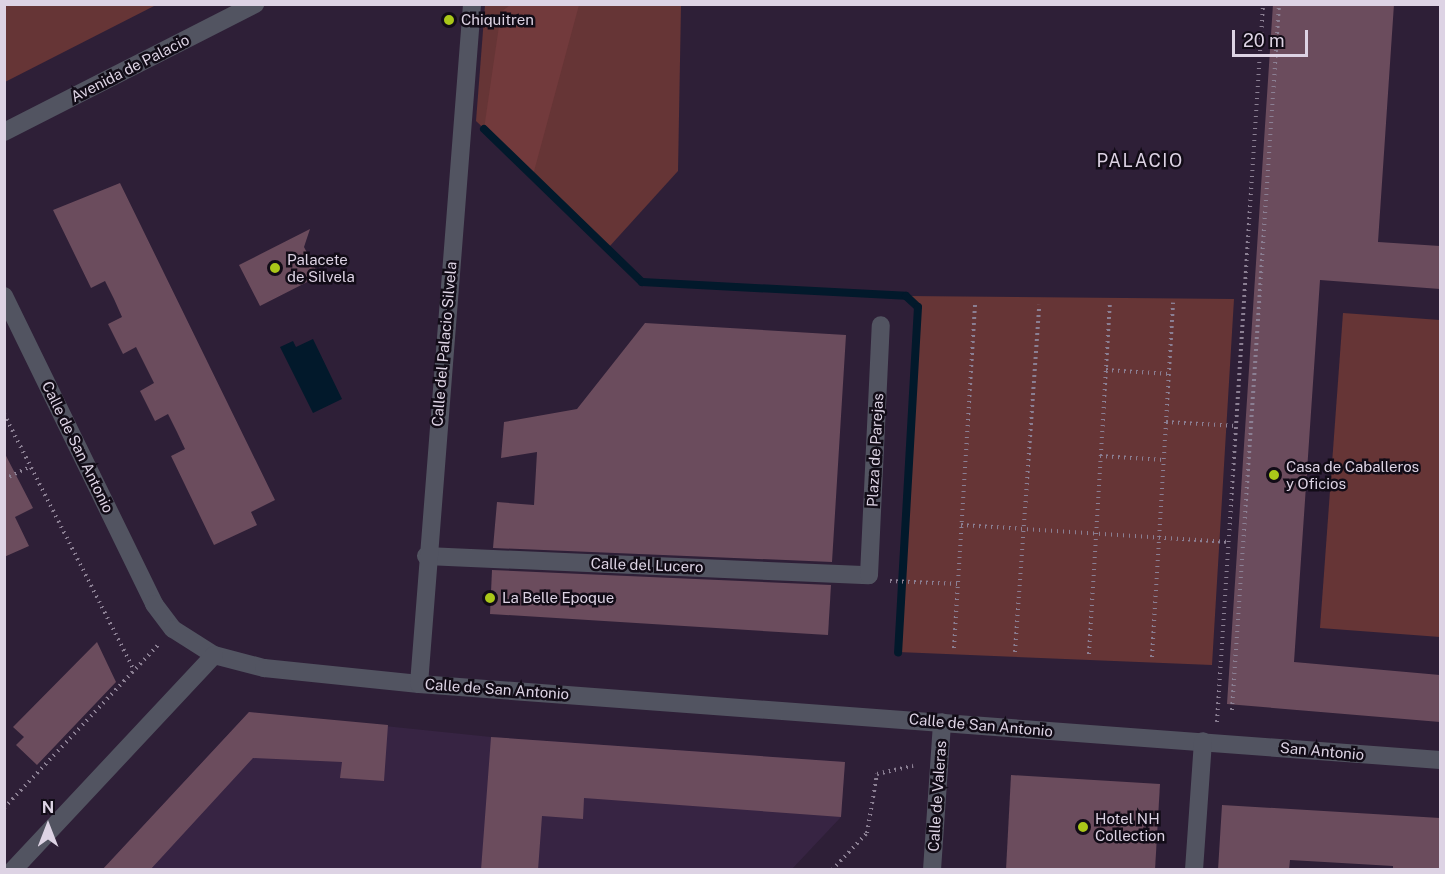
<!DOCTYPE html>
<style>
body{margin:0}
#map{position:relative;width:1445px;height:874px;overflow:hidden;background:#2e1f37;font-family:"Public Sans",sans-serif}
div>[style]{position:absolute}
.built>*{inset:0;background:#372443}
.green>*{inset:0;background:#663536}
.forest>*{inset:0;background:#723a3c}
.water>*{inset:0;background:#02192b}
.stream>*{height:8px;margin:-4px;padding:0 4px;transform-origin:4px;border-radius:4px;background:#02192b}
.building>*{inset:0;background:#6b4c5d}
.path>*{height:4px;margin-top:-2px;transform-origin:0;background:repeating-linear-gradient(90deg,#8b7f93 0 1.5px,transparent 0 6px)}
.minor>*{height:18px;margin:-9px;padding:0 9px;transform-origin:9px;border-radius:9px;background:#525461}
.dots>*{width:16px;height:16px;translate:-50% -50%;box-sizing:border-box;border:3px solid #120c17;border-radius:50%}
span{translate:-50% -50%;white-space:nowrap;text-align:center;line-height:1.15;-webkit-text-stroke:5px #120c17;paint-order:stroke}
.poi-label{font-size:15px;color:#ddd3e4}
.left{translate:0 -50%;text-align:left}
.street-label{font-size:15px;color:#ddd3e4}
.quarter-label{font-size:18px;color:#ddd3e4;letter-spacing:1.5px}
.frame{position:absolute;inset:0;border:6px solid #ddd3e4;pointer-events:none}
.north{position:absolute;left:18px;top:796px;width:60px;height:60px;-webkit-text-stroke:4px #120c17;paint-order:stroke;rotate:0deg;font-size:16px;font-weight:700;line-height:24px;text-align:center;color:#ddd3e4}
.north::after{content:'';display:block;margin:auto;width:21px;height:27px;background:#ddd3e4;clip-path:polygon(50% 0,100% 100%,50% 72%,0 100%)}
.scale{position:absolute;left:1232px;top:30px;width:76px;height:27px;box-sizing:border-box;border:3px solid #ddd3e4;border-top:0;padding-left:8px;font-size:18px;line-height:21px;white-space:nowrap;color:#ddd3e4;-webkit-text-stroke:4px #120c17;paint-order:stroke}
</style>
<div id="map">
<div class="built">
<i style="clip-path:polygon(249px 712px,491px 737px,845px 762px,841px 817px,792px 869px,102px 870px)"></i>
</div>
<div class="green">
<i style="clip-path:polygon(5px 4px,156px 4px,156px 5px,5px 82px)"></i>
<i style="clip-path:polygon(485px 5px,681px 5px,678px 171px,609px 247px,476px 121px)"></i>
<i style="clip-path:polygon(906px 296px,1234px 299px,1212px 665px,898px 652px,918px 321px,918px 307px)"></i>
<i style="clip-path:polygon(1343px 313px,1440px 320px,1440px 637px,1320px 628px)"></i>
</div>
<div class="forest">
<i style="clip-path:polygon(510px 5px,579px 5px,533px 175px,484px 129px,501px 12px)"></i>
</div>
<div class="water">
<i style="clip-path:polygon(313px 339px,342px 399px,313px 413px,280px 347px,293px 341px,296px 347px)"></i>
</div>
<div class="stream">
<i style="left:484px;top:129px;width:220px;rotate:44.1deg"></i>
<i style="left:642px;top:282px;width:264px;rotate:3deg"></i>
<i style="left:906px;top:296px;width:16px;rotate:43deg"></i>
<i style="left:918px;top:307px;width:346px;rotate:93.3deg"></i>
</div>
<div class="building">
<i style="clip-path:polygon(1273px 4px,1394px 4px,1378px 242px,1440px 246px,1440px 289px,1320px 280px,1294px 662px,1440px 675px,1440px 722px,1227px 704px)"></i>
<i style="clip-path:polygon(120px 183px,275px 500px,251px 512px,257px 525px,214px 545px,171px 456px,185px 449px,177px 432px,168px 414px,155px 421px,140px 391px,154px 383px,136px 347px,123px 354px,108px 324px,122px 317px,114px 299px,105px 281px,91px 288px,53px 210px)"></i>
<i style="clip-path:polygon(310px 229px,304px 247px,319px 276px,260px 306px,239px 265px)"></i>
<i style="clip-path:polygon(645px 323px,846px 335px,832px 562px,493px 548px,497px 502px,534px 505px,537px 452px,501px 458px,504px 422px,577px 409px)"></i>
<i style="clip-path:polygon(4px 452px,33px 508px,15px 517px,29px 546px,4px 557px)"></i>
<i style="clip-path:polygon(492px 570px,831px 585px,828px 635px,490px 614px)"></i>
<i style="clip-path:polygon(97px 642px,116px 682px,37px 765px,16px 745px,24px 737px,13px 727px)"></i>
<i style="clip-path:polygon(249px 712px,388px 725px,384px 781px,340px 778px,342px 762px,253px 758px,150px 870px,102px 870px)"></i>
<i style="clip-path:polygon(491px 737px,845px 762px,841px 817px,584px 798px,583px 819px,542px 816px,538px 870px,481px 870px)"></i>
<i style="clip-path:polygon(1011px 775px,1160px 784px,1155px 870px,1006px 870px)"></i>
<i style="clip-path:polygon(1222px 805px,1440px 818px,1440px 870px,1393px 870px,1393px 866px,1290px 860px,1289px 870px,1218px 870px)"></i>
</div>
<div class="path">
<i style="left:1106px;top:370px;width:63px;rotate:3.6deg"></i>
<i style="left:4px;top:414px;width:287px;rotate:63.1deg"></i>
<i style="left:1166px;top:422px;width:70px;rotate:3.3deg"></i>
<i style="left:1100px;top:456px;width:64px;rotate:3.6deg"></i>
<i style="left:4px;top:479px;width:29px;rotate:-25deg"></i>
<i style="left:961px;top:525px;width:269px;rotate:3.6deg"></i>
<i style="left:890px;top:581px;width:68px;rotate:2.5deg"></i>
<i style="left:954px;top:648px;width:347px;rotate:-86.5deg"></i>
<i style="left:1015px;top:652px;width:348px;rotate:-86deg"></i>
<i style="left:1089px;top:654px;width:352px;rotate:-86.6deg"></i>
<i style="left:1152px;top:657px;width:355px;rotate:-86.6deg"></i>
<i style="left:1232px;top:710px;width:708px;rotate:-86.19deg"></i>
<i style="left:1217px;top:722px;width:719px;rotate:-86.33deg"></i>
<i style="left:4px;top:808px;width:224px;rotate:-46.6deg"></i>
<i style="left:832px;top:870px;width:51px;rotate:-46.6deg"></i>
<i style="left:867px;top:833px;width:60px;rotate:-80.4deg"></i>
<i style="left:877px;top:774px;width:37px;rotate:-13deg"></i>
</div>
<div class="minor">
<i style="left:4px;top:132px;width:282px;rotate:-27deg"></i>
<i style="left:4px;top:296px;width:343px;rotate:64deg"></i>
<i style="left:154px;top:604px;width:31px;rotate:53deg"></i>
<i style="left:173px;top:629px;width:49px;rotate:32.4deg"></i>
<i style="left:214px;top:655px;width:52px;rotate:14.6deg"></i>
<i style="left:264px;top:668px;width:156px;rotate:5.9deg"></i>
<i style="left:419px;top:684px;width:1024px;rotate:4.26deg"></i>
<i style="left:426px;top:556px;width:443px;rotate:2.5deg"></i>
<i style="left:869px;top:575px;width:250px;rotate:-87.3deg"></i>
<i style="left:419px;top:684px;width:682px;rotate:-85.54deg"></i>
<i style="left:13px;top:870px;width:294px;rotate:-46.9deg"></i>
<i style="left:932px;top:870px;width:148px;rotate:-86.1deg"></i>
<i style="left:1194px;top:870px;width:129px;rotate:-86deg"></i>
</div>
<div class="dots">
<i style="left:449px;top:20px;background:#aac719"></i>
<i style="left:275px;top:268px;background:#aac719"></i>
<i style="left:1274px;top:475px;background:#aac719"></i>
<i style="left:490px;top:598px;background:#aac719"></i>
<i style="left:1083px;top:827px;background:#aac719"></i>
</div>
<div class="poi-label">
<span class="left" style="left:461px;top:20px">Chiquitren</span>
<span class="left" style="left:287px;top:268px">Palacete<br>de Silvela</span>
<span class="left" style="left:1286px;top:475px">Casa de Caballeros<br>y Oficios</span>
<span class="left" style="left:502px;top:598px">La Belle Epoque</span>
<span class="left" style="left:1095px;top:827px">Hotel NH<br>Collection</span>
</div>
<div class="street-label">
<span style="left:130px;top:68px;rotate:-27deg">Avenida de Palacio</span>
<span style="left:444px;top:344px;rotate:-85deg">Calle del Palacio Silvela</span>
<span style="left:78px;top:447px;rotate:64deg">Calle de San Antonio</span>
<span style="left:875px;top:450px;rotate:-87deg">Plaza de Parejas</span>
<span style="left:647px;top:565px;rotate:2deg">Calle del Lucero</span>
<span style="left:497px;top:689px;rotate:4deg">Calle de San Antonio</span>
<span style="left:981px;top:725px;rotate:5deg">Calle de San Antonio</span>
<span style="left:1322px;top:751px;rotate:5deg">San Antonio</span>
<span style="left:937px;top:796px;rotate:-86deg">Calle de Valeras</span>
</div>
<div class="quarter-label">
<span style="left:1140px;top:161px">PALACIO</span>
</div>
<div class="frame"></div>
<div class="north">N</div>
<div class="scale">20 m</div>
</div>
